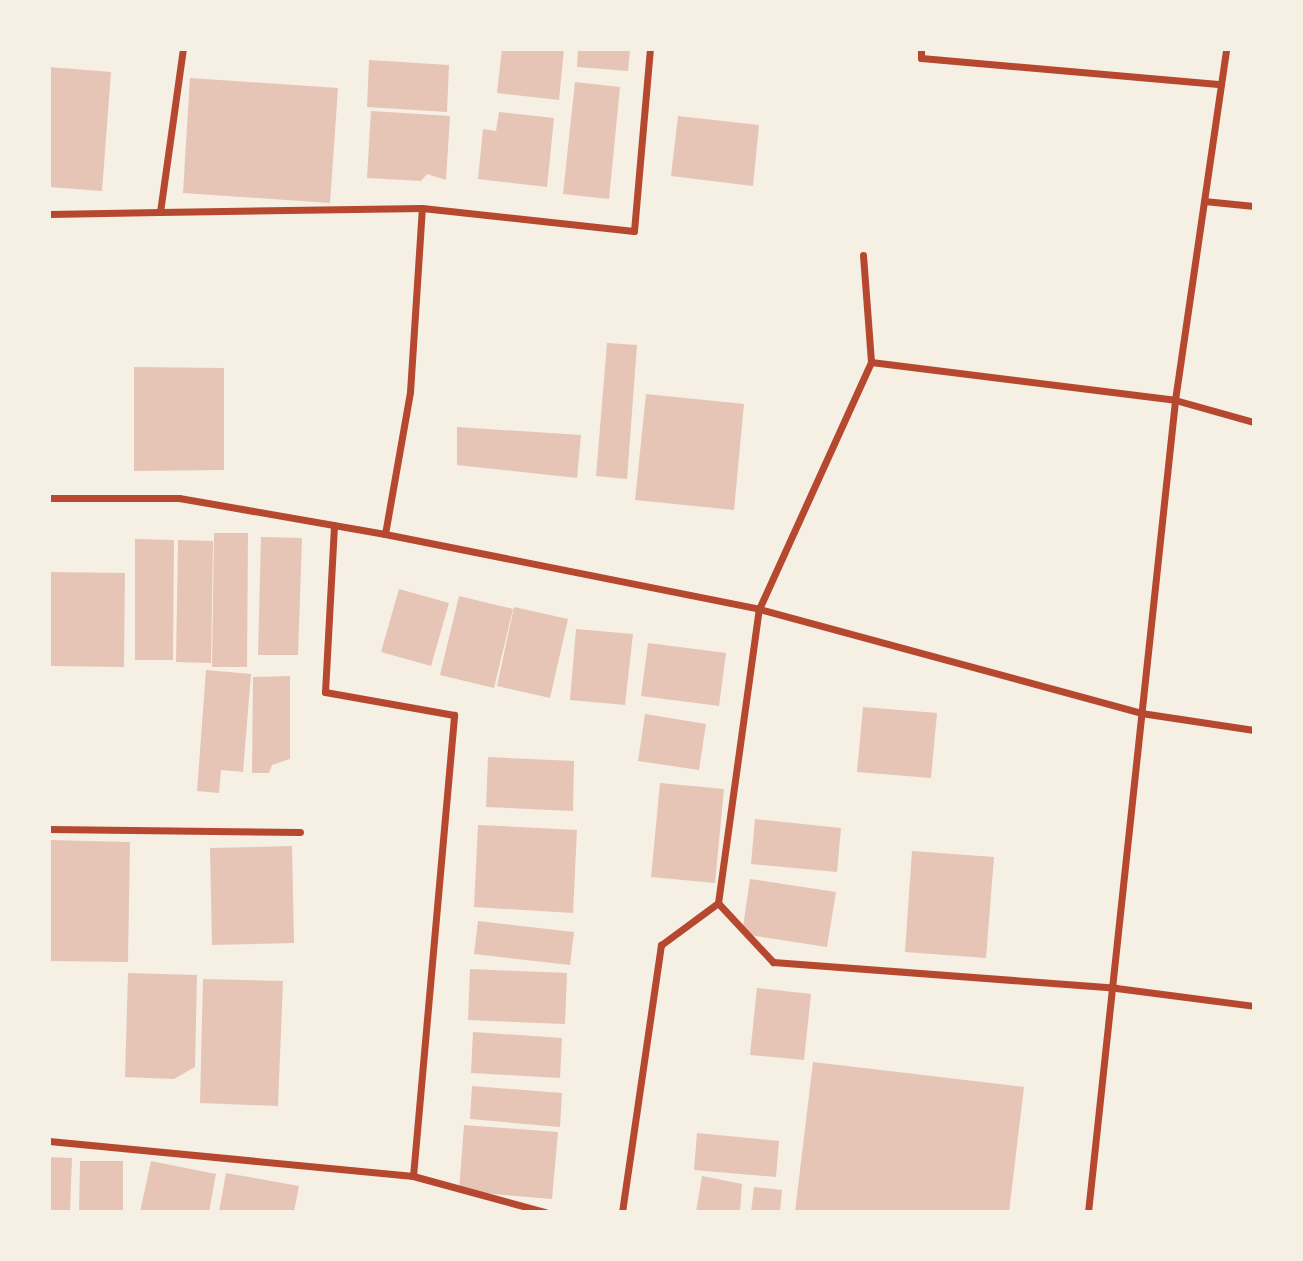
<!DOCTYPE html>
<style>
body{margin:0}
#map{position:relative;width:1303px;height:1261px;overflow:hidden;background:#f6efe4;font-family:Signika,sans-serif}
div>[style]{position:absolute}
.building>*{inset:0;background:#e6c5b7}
.minor>*{height:7px;margin:-3.5px;padding:0 3.5px;transform-origin:3.5px;border-radius:3.5px;background:#b5482f}
span{translate:-50% -50%;white-space:nowrap;text-align:center;line-height:1.15;-webkit-text-stroke:7px #f6efe4;paint-order:stroke}
.frame{position:absolute;inset:0;border:51px solid #f6efe4;pointer-events:none}
</style>
<div id="map">
<div class="building">
<i style="clip-path:polygon(502px 49px,564px 49px,559px 100px,497px 93px)"></i>
<i style="clip-path:polygon(578px 49px,630px 49px,628px 71px,577px 67px)"></i>
<i style="clip-path:polygon(369px 60px,449px 65px,447px 112px,367px 107px)"></i>
<i style="clip-path:polygon(49px 67px,111px 72px,102px 191px,49px 187px)"></i>
<i style="clip-path:polygon(190px 78px,338px 88px,330px 203px,183px 193px)"></i>
<i style="clip-path:polygon(575px 82px,620px 87px,609px 199px,563px 194px)"></i>
<i style="clip-path:polygon(371px 111px,450px 116px,446px 180px,427px 174px,421px 181px,367px 178px)"></i>
<i style="clip-path:polygon(499px 112px,554px 118px,547px 187px,478px 179px,483px 129px,496px 131px)"></i>
<i style="clip-path:polygon(678px 116px,759px 125px,753px 186px,671px 176px)"></i>
<i style="clip-path:polygon(607px 343px,637px 345px,627px 479px,596px 476px)"></i>
<i style="clip-path:polygon(134px 367px,224px 368px,224px 470px,134px 471px)"></i>
<i style="clip-path:polygon(646px 394px,744px 404px,734px 510px,635px 500px)"></i>
<i style="clip-path:polygon(457px 427px,581px 435px,577px 478px,457px 465px)"></i>
<i style="clip-path:polygon(214px 533px,248px 533px,247px 667px,212px 667px)"></i>
<i style="clip-path:polygon(261px 537px,302px 538px,298px 655px,258px 655px)"></i>
<i style="clip-path:polygon(135px 539px,174px 540px,173px 660px,135px 660px)"></i>
<i style="clip-path:polygon(178px 540px,213px 541px,211px 663px,176px 662px)"></i>
<i style="clip-path:polygon(49px 572px,125px 573px,124px 667px,49px 666px)"></i>
<i style="clip-path:polygon(399px 589px,449px 603px,431px 666px,381px 652px)"></i>
<i style="clip-path:polygon(459px 596px,513px 609px,494px 688px,440px 675px)"></i>
<i style="clip-path:polygon(514px 607px,568px 619px,550px 698px,497px 686px)"></i>
<i style="clip-path:polygon(576px 629px,633px 634px,625px 705px,570px 700px)"></i>
<i style="clip-path:polygon(648px 643px,726px 653px,719px 706px,641px 696px)"></i>
<i style="clip-path:polygon(206px 670px,251px 674px,243px 772px,221px 770px,219px 793px,197px 791px)"></i>
<i style="clip-path:polygon(290px 676px,290px 759px,272px 765px,269px 773px,252px 773px,253px 677px)"></i>
<i style="clip-path:polygon(863px 707px,937px 713px,931px 778px,857px 772px)"></i>
<i style="clip-path:polygon(645px 714px,706px 724px,699px 770px,638px 761px)"></i>
<i style="clip-path:polygon(488px 757px,574px 761px,573px 811px,486px 807px)"></i>
<i style="clip-path:polygon(660px 783px,724px 789px,715px 883px,651px 877px)"></i>
<i style="clip-path:polygon(755px 819px,841px 828px,837px 872px,751px 864px)"></i>
<i style="clip-path:polygon(478px 825px,577px 830px,573px 913px,474px 907px)"></i>
<i style="clip-path:polygon(49px 840px,130px 842px,128px 962px,49px 961px)"></i>
<i style="clip-path:polygon(292px 846px,294px 943px,212px 945px,210px 848px)"></i>
<i style="clip-path:polygon(912px 851px,994px 857px,986px 958px,905px 952px)"></i>
<i style="clip-path:polygon(750px 879px,836px 892px,827px 947px,742px 934px)"></i>
<i style="clip-path:polygon(478px 921px,574px 932px,570px 965px,474px 954px)"></i>
<i style="clip-path:polygon(470px 969px,567px 973px,565px 1024px,468px 1020px)"></i>
<i style="clip-path:polygon(128px 973px,197px 975px,195px 1067px,174px 1079px,125px 1077px)"></i>
<i style="clip-path:polygon(203px 979px,283px 981px,278px 1106px,200px 1103px)"></i>
<i style="clip-path:polygon(757px 988px,811px 994px,804px 1060px,750px 1055px)"></i>
<i style="clip-path:polygon(473px 1032px,562px 1038px,560px 1078px,471px 1073px)"></i>
<i style="clip-path:polygon(813px 1062px,1024px 1087px,1009px 1212px,795px 1212px)"></i>
<i style="clip-path:polygon(472px 1086px,562px 1093px,560px 1127px,470px 1119px)"></i>
<i style="clip-path:polygon(464px 1125px,558px 1132px,552px 1199px,459px 1191px)"></i>
<i style="clip-path:polygon(697px 1133px,779px 1141px,776px 1177px,694px 1170px)"></i>
<i style="clip-path:polygon(49px 1157px,72px 1158px,70px 1212px,49px 1212px)"></i>
<i style="clip-path:polygon(80px 1161px,123px 1161px,123px 1212px,79px 1212px)"></i>
<i style="clip-path:polygon(151px 1161px,216px 1174px,209px 1212px,140px 1212px)"></i>
<i style="clip-path:polygon(226px 1173px,299px 1186px,294px 1212px,219px 1212px)"></i>
<i style="clip-path:polygon(702px 1176px,742px 1184px,740px 1212px,696px 1212px)"></i>
<i style="clip-path:polygon(754px 1187px,782px 1190px,780px 1212px,751px 1212px)"></i>
</div>
<div class="minor">
<i style="left:921px;top:49px;width:9px;rotate:90deg"></i>
<i style="left:921px;top:58px;width:301px;rotate:5deg"></i>
<i style="left:1204px;top:201px;width:50px;rotate:5.7deg"></i>
<i style="left:160px;top:212px;width:262px;rotate:-0.9deg"></i>
<i style="left:49px;top:214px;width:111px;rotate:-1deg"></i>
<i style="left:160px;top:212px;width:165px;rotate:-82deg"></i>
<i style="left:863px;top:255px;width:107px;rotate:85.7deg"></i>
<i style="left:871px;top:362px;width:306px;rotate:7.1deg"></i>
<i style="left:1175px;top:400px;width:82px;rotate:15.6deg"></i>
<i style="left:49px;top:498px;width:130px"></i>
<i style="left:179px;top:498px;width:209px;rotate:9.9deg"></i>
<i style="left:385px;top:534px;width:144px;rotate:-80deg"></i>
<i style="left:410px;top:392px;width:184px;rotate:-86.3deg"></i>
<i style="left:422px;top:208px;width:213px;rotate:6.2deg"></i>
<i style="left:634px;top:231px;width:183px;rotate:-85deg"></i>
<i style="left:385px;top:534px;width:381px;rotate:11.3deg"></i>
<i style="left:759px;top:609px;width:271px;rotate:-65.6deg"></i>
<i style="left:49px;top:829px;width:251px;rotate:0.7deg"></i>
<i style="left:718px;top:903px;width:81px;rotate:47deg"></i>
<i style="left:773px;top:962px;width:344px;rotate:4.3deg"></i>
<i style="left:1116px;top:988px;width:139px;rotate:7.4deg"></i>
<i style="left:49px;top:1141px;width:366px;rotate:5.5deg"></i>
<i style="left:413px;top:1176px;width:463px;rotate:-84.9deg"></i>
<i style="left:454px;top:715px;width:131px;rotate:-169.9deg"></i>
<i style="left:325px;top:692px;width:167px;rotate:-86.9deg"></i>
<i style="left:413px;top:1176px;width:137px;rotate:15.3deg"></i>
<i style="left:622px;top:1212px;width:270px;rotate:-81.7deg"></i>
<i style="left:661px;top:945px;width:71px;rotate:-36.4deg"></i>
<i style="left:718px;top:903px;width:297px;rotate:-82.1deg"></i>
<i style="left:759px;top:609px;width:396px;rotate:15.2deg"></i>
<i style="left:1141px;top:713px;width:114px;rotate:8.6deg"></i>
<i style="left:1088px;top:1212px;width:817px;rotate:-83.88deg"></i>
<i style="left:1175px;top:400px;width:355px;rotate:-81.7deg"></i>
</div>
<div class="frame"></div>
</div>
